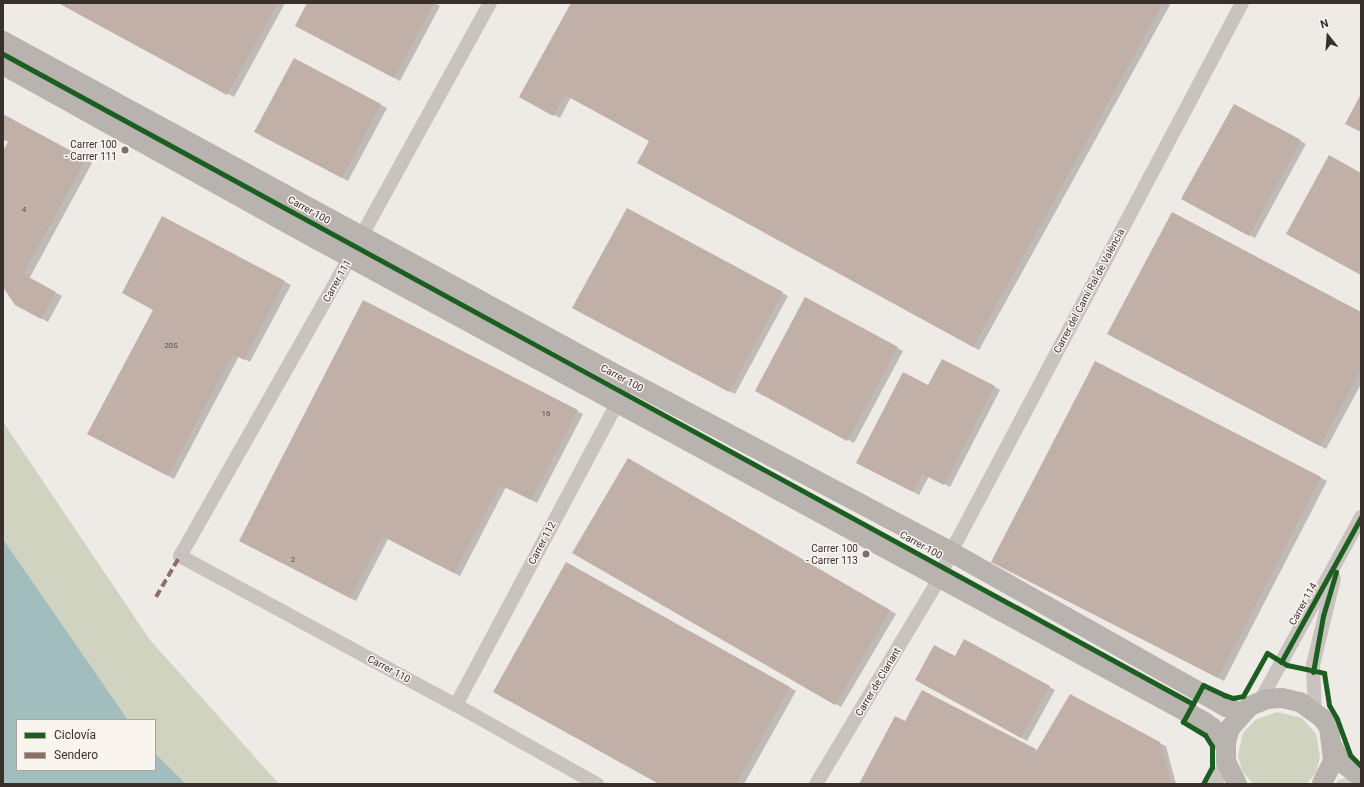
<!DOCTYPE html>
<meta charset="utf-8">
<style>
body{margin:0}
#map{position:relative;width:1364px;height:787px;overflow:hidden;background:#eeeae5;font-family:Roboto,sans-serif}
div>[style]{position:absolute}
.green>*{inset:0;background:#cfd3c0}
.water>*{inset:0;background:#a2bdbe}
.shadow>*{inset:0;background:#0003}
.building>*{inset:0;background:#c0b0a8}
.street>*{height:14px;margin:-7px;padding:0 7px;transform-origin:7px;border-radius:7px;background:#c8c3be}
.secondary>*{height:20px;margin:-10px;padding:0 10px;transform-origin:10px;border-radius:10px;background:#b8b3ae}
.quiet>*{height:4px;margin-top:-2px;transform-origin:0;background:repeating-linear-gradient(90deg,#8d6e63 0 8px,transparent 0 12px)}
.cycleway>*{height:5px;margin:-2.5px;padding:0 2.5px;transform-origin:2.5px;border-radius:2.5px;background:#1b5e20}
.dots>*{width:11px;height:11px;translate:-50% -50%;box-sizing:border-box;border:2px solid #f9f4ee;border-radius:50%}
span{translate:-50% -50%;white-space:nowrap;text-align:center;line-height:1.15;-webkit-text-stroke:3px #f9f4ee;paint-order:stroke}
.number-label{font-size:8px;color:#5b504b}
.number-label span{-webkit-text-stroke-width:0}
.poi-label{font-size:10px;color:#39302c}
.right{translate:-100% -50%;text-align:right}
.street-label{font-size:10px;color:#39302c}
.frame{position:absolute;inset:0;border:4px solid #39302c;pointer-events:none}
.legend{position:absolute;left:16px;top:719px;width:140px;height:52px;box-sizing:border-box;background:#f9f4ee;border:1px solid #aca6a0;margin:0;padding:5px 7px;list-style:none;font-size:12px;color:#39302c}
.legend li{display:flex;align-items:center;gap:8px;height:20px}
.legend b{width:20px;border:1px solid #aca6a0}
.north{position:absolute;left:1308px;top:16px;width:40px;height:40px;-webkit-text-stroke:3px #f9f4ee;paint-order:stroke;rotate:343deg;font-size:11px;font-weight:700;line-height:16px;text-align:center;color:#39302c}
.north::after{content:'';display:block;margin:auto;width:14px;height:18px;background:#39302c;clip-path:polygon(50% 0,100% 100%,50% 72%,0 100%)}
</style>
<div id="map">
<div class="green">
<i style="clip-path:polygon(3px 422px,150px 640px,279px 784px,186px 784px,155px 753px,155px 720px,128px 720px,3px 539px)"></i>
<i style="clip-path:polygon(1277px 712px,1302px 718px,1316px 734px,1320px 757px,1316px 773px,1306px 784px,1253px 784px,1242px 771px,1238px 755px,1243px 733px,1255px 720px)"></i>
<i style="clip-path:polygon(1347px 778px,1357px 784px,1336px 784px,1338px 780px)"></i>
</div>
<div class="water">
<i style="clip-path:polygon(3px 539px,128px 720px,17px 720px,17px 770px,155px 770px,155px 753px,186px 784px,3px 784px)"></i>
</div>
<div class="shadow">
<i style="clip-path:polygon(60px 3px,285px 3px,234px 97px)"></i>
<i style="clip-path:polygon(309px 3px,435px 3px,440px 6px,400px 81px,303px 29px)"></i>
<i style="clip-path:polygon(573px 3px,1171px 3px,979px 350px,638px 163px,650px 141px,571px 97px,560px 118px,521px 97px)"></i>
<i style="clip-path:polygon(294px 59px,387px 108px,348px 181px,262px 135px)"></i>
<i style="clip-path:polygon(1234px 105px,1306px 144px,1255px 238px,1182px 198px)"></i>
<i style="clip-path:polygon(3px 115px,92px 163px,29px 279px,62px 296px,48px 322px,16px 304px,3px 285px,3px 153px,9px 142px,3px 138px)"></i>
<i style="clip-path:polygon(627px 209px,788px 296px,735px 394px,574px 307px)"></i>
<i style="clip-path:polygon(162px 218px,291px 285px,250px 362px,239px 356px,174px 479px,95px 437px,154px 310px)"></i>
<i style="clip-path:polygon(1361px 313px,1361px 384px,1326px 449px,1115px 337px)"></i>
<i style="clip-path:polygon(897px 348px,903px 351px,854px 443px,762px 394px)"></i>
<i style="clip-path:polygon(1095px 363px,1327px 481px,1224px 681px,998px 565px)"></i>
<i style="clip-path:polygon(929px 387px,995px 387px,1000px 390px,950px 487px,929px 476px,919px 495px,863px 466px)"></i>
<i style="clip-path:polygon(577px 411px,583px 414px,537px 503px,506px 487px,460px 576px,388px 539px,356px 601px,246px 544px)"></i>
<i style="clip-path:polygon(628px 459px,896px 614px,841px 707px,574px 553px)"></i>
<i style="clip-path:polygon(566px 563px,796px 691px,744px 784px,661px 784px)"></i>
<i style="clip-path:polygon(965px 640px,1055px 690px,1027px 741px,917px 679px,955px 658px)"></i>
<i style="clip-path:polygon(922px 691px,1038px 751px,1159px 743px,1166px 746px,1176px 784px,859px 784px,906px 722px)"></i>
</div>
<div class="building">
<i style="clip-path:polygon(58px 3px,278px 3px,227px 95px)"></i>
<i style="clip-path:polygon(307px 3px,434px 3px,394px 78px,295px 26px)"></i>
<i style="clip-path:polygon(571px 3px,1163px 3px,973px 347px,637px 163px,649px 141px,565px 95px,553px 116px,519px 97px)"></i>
<i style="clip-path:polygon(294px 58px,381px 104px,342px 178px,254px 132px)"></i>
<i style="clip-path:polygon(1361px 94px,1361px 132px,1345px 124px)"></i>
<i style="clip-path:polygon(1234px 104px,1301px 140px,1249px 236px,1181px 199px)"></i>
<i style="clip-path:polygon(3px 114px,86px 159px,23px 274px,56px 292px,41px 319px,15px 305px,3px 287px,3px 151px,8px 142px,3px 139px)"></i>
<i style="clip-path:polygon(1329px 155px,1361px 173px,1361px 275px,1286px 234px)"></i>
<i style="clip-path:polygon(627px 208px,783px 292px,729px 392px,572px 308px)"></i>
<i style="clip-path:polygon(1172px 212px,1361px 312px,1361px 369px,1320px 446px,1107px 334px)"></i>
<i style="clip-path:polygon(162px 216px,285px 281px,244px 360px,233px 354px,168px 476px,87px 434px,153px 310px,122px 293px)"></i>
<i style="clip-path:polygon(805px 297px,898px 347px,847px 441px,755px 391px)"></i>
<i style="clip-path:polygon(363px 300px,578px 410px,531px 500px,500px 485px,454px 573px,382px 536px,350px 598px,239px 541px)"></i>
<i style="clip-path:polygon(942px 359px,995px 386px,944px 485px,922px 474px,913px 492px,856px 463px,903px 372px,928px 385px)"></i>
<i style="clip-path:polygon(1095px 361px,1321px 477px,1218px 678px,991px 562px)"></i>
<i style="clip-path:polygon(628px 458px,890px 610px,835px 705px,572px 553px)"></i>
<i style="clip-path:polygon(566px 562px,790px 687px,736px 784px,659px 784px,493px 692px)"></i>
<i style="clip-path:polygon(964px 639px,1050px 686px,1021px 738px,915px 680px,934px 645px,955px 656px)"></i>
<i style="clip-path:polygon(922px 690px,1036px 749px,1024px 772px,1070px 694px,1160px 742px,1172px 784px,859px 784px,895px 716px,905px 721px)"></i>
</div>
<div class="street">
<i style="left:490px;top:3px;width:290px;rotate:118.9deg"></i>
<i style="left:350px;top:257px;width:344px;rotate:119.6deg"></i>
<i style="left:180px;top:556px;width:314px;rotate:28.4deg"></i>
<i style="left:456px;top:705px;width:162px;rotate:29.3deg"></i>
<i style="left:1260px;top:701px;width:210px;rotate:-61.2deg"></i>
<i style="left:456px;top:705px;width:367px;rotate:-61.9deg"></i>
<i style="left:1315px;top:713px;width:48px;rotate:-92.4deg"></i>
<i style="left:1313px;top:665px;width:89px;rotate:-76.4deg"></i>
<i style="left:816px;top:784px;width:239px;rotate:-59deg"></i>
<i style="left:939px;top:579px;width:30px;rotate:-66deg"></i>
<i style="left:951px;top:552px;width:621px;rotate:-62.07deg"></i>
<i style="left:1215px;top:784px;width:25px;rotate:-64deg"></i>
</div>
<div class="secondary">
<i style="left:3px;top:41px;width:686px;rotate:28.54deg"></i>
<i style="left:606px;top:369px;width:391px;rotate:27.9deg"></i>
<i style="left:951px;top:552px;width:316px;rotate:29.4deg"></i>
<i style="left:1226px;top:707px;width:17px;rotate:21deg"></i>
<i style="left:3px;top:65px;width:358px;rotate:29.1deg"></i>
<i style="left:316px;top:239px;width:1010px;rotate:28.52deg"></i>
<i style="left:1203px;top:721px;width:12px;rotate:35deg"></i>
<i style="left:1213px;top:728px;width:23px;rotate:56deg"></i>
<i style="left:1333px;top:747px;width:17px;rotate:62deg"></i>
<i style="left:1341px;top:762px;width:25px;rotate:37deg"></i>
<i style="left:1237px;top:784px;width:25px;rotate:-116deg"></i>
<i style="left:1226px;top:761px;width:19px;rotate:-90deg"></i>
<i style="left:1226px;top:742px;width:15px;rotate:-74deg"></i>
<i style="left:1230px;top:728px;width:30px;rotate:-48deg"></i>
<i style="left:1250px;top:706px;width:18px;rotate:-22deg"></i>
<i style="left:1267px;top:699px;width:15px;rotate:-4deg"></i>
<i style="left:1282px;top:698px;width:18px;rotate:13deg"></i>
<i style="left:1300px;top:702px;width:26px;rotate:36deg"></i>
<i style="left:1321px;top:717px;width:13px;rotate:51deg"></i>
<i style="left:1329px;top:727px;width:34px;rotate:83deg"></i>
<i style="left:1333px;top:761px;width:25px;rotate:116deg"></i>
</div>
<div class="quiet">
<i style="left:156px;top:597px;width:48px;rotate:-59.7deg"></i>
</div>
<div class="cycleway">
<i style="left:3px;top:54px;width:1356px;rotate:28.64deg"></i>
<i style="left:1281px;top:662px;width:166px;rotate:-61.1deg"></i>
<i style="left:1313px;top:672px;width:57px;rotate:-79.9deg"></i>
<i style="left:1323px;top:616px;width:46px;rotate:-73.5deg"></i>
<i style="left:1203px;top:784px;width:19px;rotate:-62deg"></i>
<i style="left:1212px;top:767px;width:21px;rotate:-90deg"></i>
<i style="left:1212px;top:746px;width:13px;rotate:-122deg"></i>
<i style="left:1205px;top:735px;width:26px;rotate:-149deg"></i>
<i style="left:1183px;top:722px;width:42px;rotate:-61.6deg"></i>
<i style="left:1203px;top:685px;width:23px;rotate:25deg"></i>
<i style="left:1224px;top:695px;width:9px;rotate:18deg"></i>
<i style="left:1233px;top:698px;width:10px;rotate:-11deg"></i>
<i style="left:1243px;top:696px;width:49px;rotate:-60.8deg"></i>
<i style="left:1267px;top:653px;width:23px;rotate:31deg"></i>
<i style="left:1287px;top:665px;width:38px;rotate:12deg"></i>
<i style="left:1324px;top:673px;width:32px;rotate:81deg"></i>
<i style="left:1329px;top:705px;width:16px;rotate:60deg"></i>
<i style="left:1337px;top:719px;width:38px;rotate:70deg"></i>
<i style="left:1350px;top:755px;width:16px;rotate:45deg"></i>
</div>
<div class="dots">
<i style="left:125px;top:150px;background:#78716d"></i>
<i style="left:866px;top:554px;background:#78716d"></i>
</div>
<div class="number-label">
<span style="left:24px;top:210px">4</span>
<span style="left:171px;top:346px">20S</span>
<span style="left:546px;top:414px">16</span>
<span style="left:293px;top:560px">2</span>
</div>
<div class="poi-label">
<span class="right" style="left:117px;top:150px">Carrer 100<br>- Carrer 111</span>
<span class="right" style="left:858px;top:554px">Carrer 100<br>- Carrer 113</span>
</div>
<div class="street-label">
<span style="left:309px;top:210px;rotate:29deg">Carrer 100</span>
<span style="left:337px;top:281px;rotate:-61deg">Carrer 111</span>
<span style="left:1089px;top:291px;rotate:-62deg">Carrer del Camí Ral de València</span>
<span style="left:622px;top:378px;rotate:28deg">Carrer 100</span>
<span style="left:542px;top:543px;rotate:-62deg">Carrer 112</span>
<span style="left:921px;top:545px;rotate:29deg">Carrer 100</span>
<span style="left:1303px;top:604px;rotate:-61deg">Carrer 114</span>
<span style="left:389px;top:669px;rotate:28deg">Carrer 110</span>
<span style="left:878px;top:682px;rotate:-59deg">Carrer de Clariant</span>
</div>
<div class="frame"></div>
<ul class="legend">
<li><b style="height:5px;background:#1b5e20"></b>Ciclovía</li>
<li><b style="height:5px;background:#8d6e63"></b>Sendero</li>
</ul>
<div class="north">N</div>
</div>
